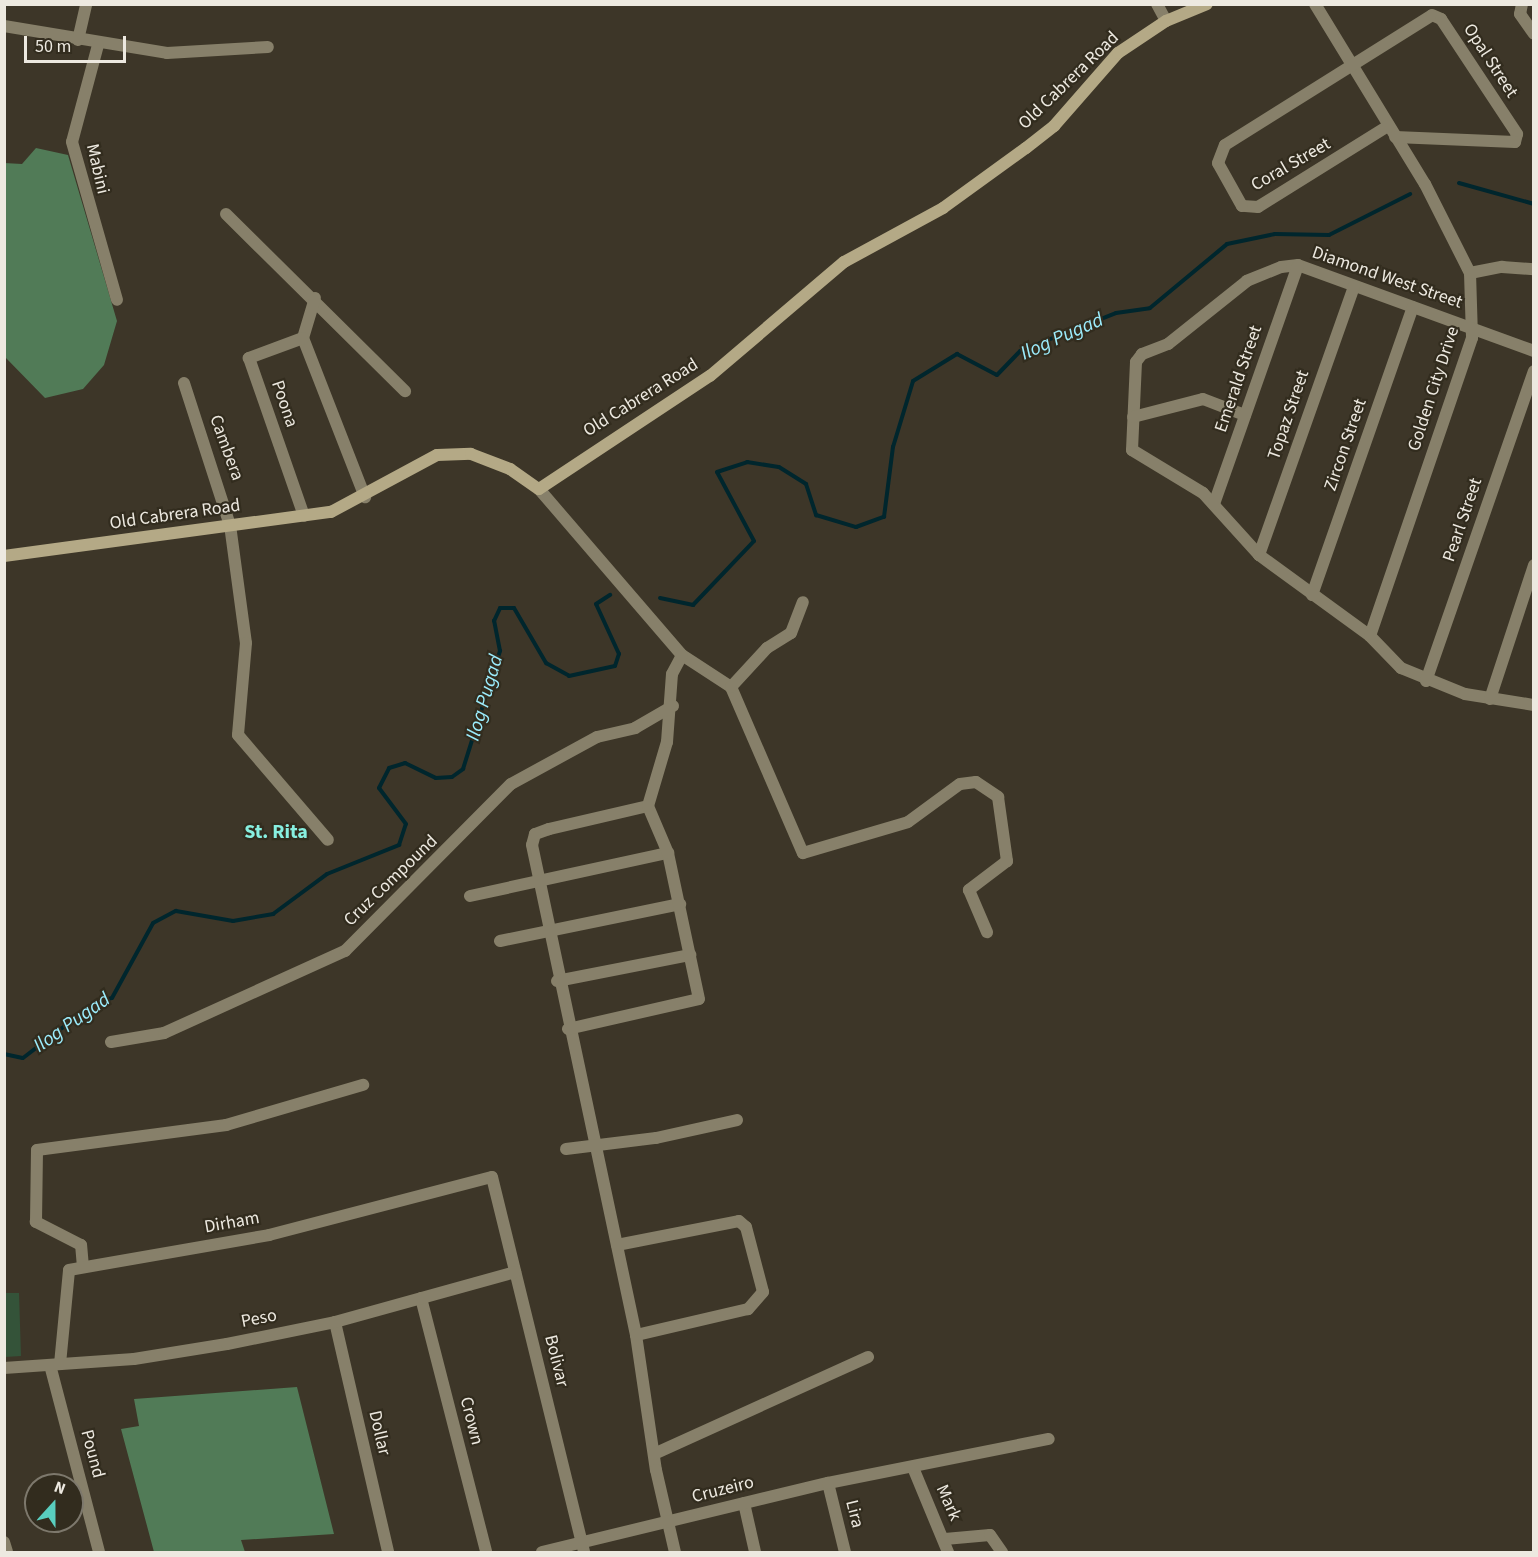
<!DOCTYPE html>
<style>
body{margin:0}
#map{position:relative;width:1538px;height:1557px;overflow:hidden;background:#3d3628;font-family:"Source Sans 3",sans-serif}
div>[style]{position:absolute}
.green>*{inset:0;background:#345339}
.forest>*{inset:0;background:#517b57}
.stream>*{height:4px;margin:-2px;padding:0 2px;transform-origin:2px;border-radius:2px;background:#00262d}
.street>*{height:12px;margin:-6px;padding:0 6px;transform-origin:6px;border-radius:6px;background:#87806a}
.secondary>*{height:12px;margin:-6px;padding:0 6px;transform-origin:6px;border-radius:6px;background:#b4a986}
span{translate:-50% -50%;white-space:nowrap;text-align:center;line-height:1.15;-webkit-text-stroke:4.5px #322c1e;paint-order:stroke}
.street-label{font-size:18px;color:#ede9e0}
.water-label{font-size:20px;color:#9cedfd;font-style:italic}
.neighbourhood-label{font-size:20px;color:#87efe0;font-weight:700}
.frame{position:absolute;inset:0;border:6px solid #ede9e0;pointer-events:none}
.north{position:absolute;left:24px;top:1473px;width:60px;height:60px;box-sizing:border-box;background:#322c1e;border:2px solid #7d786c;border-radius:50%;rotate:21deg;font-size:16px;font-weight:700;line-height:24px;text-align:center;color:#ede9e0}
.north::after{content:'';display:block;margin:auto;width:21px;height:27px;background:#59cebf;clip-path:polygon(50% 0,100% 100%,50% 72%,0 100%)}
.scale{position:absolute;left:24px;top:36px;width:102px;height:27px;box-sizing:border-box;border:3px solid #ede9e0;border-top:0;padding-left:8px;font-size:18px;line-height:21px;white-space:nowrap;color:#ede9e0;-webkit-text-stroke:4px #322c1e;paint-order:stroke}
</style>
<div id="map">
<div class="green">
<i style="clip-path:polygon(5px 1293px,19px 1293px,21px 1356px,5px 1357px)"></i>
</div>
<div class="forest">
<i style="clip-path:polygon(36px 148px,68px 155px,117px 321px,104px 365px,83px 389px,45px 398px,5px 357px,4px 163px,22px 164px)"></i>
<i style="clip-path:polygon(297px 1387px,334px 1534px,241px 1540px,245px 1552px,154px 1552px,121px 1429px,139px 1426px,134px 1399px)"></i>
</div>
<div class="stream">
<i style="left:1459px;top:183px;width:78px;rotate:15.6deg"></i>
<i style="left:660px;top:598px;width:34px;rotate:12deg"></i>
<i style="left:693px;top:605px;width:88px;rotate:-46.4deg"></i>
<i style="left:754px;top:541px;width:78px;rotate:-118.2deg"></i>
<i style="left:717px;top:472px;width:32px;rotate:-18deg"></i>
<i style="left:747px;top:462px;width:32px;rotate:9deg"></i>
<i style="left:779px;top:467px;width:32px;rotate:32deg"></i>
<i style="left:806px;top:484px;width:33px;rotate:72deg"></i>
<i style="left:816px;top:515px;width:42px;rotate:16.7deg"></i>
<i style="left:856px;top:527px;width:30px;rotate:-20deg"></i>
<i style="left:884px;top:517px;width:71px;rotate:-82.7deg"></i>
<i style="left:893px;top:447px;width:69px;rotate:-73.1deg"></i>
<i style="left:913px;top:381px;width:52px;rotate:-31.5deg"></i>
<i style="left:957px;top:354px;width:45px;rotate:27.7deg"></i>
<i style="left:997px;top:375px;width:33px;rotate:-46deg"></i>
<i style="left:1020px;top:351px;width:103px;rotate:-21.6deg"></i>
<i style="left:1116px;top:313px;width:34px;rotate:-8deg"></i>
<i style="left:1150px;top:308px;width:100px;rotate:-39.7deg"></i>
<i style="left:1227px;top:244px;width:49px;rotate:-11.8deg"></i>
<i style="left:1275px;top:234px;width:54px;rotate:1.1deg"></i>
<i style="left:1329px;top:235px;width:91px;rotate:-26.8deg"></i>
<i style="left:4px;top:1054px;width:19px;rotate:12deg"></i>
<i style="left:23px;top:1058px;width:92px;rotate:-37.5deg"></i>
<i style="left:96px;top:1002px;width:16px;rotate:-14deg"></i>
<i style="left:112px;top:998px;width:85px;rotate:-61.3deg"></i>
<i style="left:153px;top:923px;width:26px;rotate:-28deg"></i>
<i style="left:176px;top:911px;width:58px;rotate:10deg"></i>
<i style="left:233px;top:921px;width:41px;rotate:-9.9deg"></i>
<i style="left:273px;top:914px;width:67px;rotate:-36.5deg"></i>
<i style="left:327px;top:874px;width:78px;rotate:-21.9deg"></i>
<i style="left:399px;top:845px;width:22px;rotate:-72deg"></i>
<i style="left:406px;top:824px;width:45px;rotate:-126.9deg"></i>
<i style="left:379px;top:788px;width:22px;rotate:-63deg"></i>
<i style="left:389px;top:768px;width:17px;rotate:-17deg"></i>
<i style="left:405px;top:763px;width:34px;rotate:26deg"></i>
<i style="left:436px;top:778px;width:16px;rotate:-4deg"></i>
<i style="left:452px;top:777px;width:14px;rotate:-36deg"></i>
<i style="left:463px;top:769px;width:124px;rotate:-72.6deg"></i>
<i style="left:500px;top:651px;width:31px;rotate:-101deg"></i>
<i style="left:494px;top:621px;width:14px;rotate:-65deg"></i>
<i style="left:500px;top:608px;width:14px"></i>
<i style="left:514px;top:608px;width:64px;rotate:59.8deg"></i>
<i style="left:546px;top:663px;width:26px;rotate:29deg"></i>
<i style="left:569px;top:676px;width:47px;rotate:-12.3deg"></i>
<i style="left:615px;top:666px;width:13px;rotate:-72deg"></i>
<i style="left:619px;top:654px;width:55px;rotate:-114.7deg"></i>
<i style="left:596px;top:604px;width:17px;rotate:-33deg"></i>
</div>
<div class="street">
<i style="left:1157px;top:4px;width:19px;rotate:62deg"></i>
<i style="left:1315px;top:4px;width:211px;rotate:58.6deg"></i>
<i style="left:1425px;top:184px;width:100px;rotate:63.2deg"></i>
<i style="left:1470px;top:273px;width:65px;rotate:88.2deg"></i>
<i style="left:1472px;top:338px;width:315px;rotate:108.9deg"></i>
<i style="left:1522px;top:4px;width:10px;rotate:101deg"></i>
<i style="left:1520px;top:14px;width:24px;rotate:55deg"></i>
<i style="left:4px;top:26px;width:165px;rotate:9.4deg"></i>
<i style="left:167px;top:53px;width:101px;rotate:-3.4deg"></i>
<i style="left:78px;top:40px;width:37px;rotate:-77deg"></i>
<i style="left:98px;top:45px;width:100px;rotate:105deg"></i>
<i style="left:72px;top:142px;width:164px;rotate:74.1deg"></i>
<i style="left:1388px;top:126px;width:153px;rotate:148.1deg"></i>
<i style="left:1258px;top:207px;width:16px;rotate:-176deg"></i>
<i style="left:1242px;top:206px;width:49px;rotate:-119.2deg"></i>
<i style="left:1218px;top:163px;width:19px;rotate:-69deg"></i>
<i style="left:1225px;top:145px;width:244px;rotate:-32.1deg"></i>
<i style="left:1432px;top:15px;width:10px;rotate:24deg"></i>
<i style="left:1441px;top:19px;width:138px;rotate:56.5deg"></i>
<i style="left:1517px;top:134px;width:8px;rotate:104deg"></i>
<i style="left:1515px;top:142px;width:120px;rotate:-177.6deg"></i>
<i style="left:226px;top:214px;width:252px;rotate:44.7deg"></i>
<i style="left:1470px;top:273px;width:33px;rotate:-11deg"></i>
<i style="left:1502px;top:267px;width:32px;rotate:4deg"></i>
<i style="left:315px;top:298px;width:42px;rotate:106.7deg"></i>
<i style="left:303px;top:338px;width:171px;rotate:68.7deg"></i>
<i style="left:303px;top:338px;width:58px;rotate:159.7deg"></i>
<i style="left:249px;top:358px;width:167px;rotate:70.8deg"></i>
<i style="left:1534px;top:351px;width:251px;rotate:-160deg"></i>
<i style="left:1298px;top:265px;width:17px;rotate:173deg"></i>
<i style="left:1281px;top:267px;width:37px;rotate:158deg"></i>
<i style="left:1247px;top:281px;width:101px;rotate:141.4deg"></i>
<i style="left:1168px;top:344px;width:28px;rotate:159deg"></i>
<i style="left:1142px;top:354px;width:10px;rotate:127deg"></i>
<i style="left:1136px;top:362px;width:88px;rotate:92.6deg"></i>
<i style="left:1132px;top:450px;width:83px;rotate:31.2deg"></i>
<i style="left:1203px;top:493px;width:84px;rotate:47.9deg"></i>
<i style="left:1259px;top:555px;width:137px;rotate:36.1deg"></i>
<i style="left:1370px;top:636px;width:45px;rotate:45.9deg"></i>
<i style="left:1401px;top:668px;width:69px;rotate:22.1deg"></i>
<i style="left:1465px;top:694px;width:70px;rotate:9.1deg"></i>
<i style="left:184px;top:383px;width:149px;rotate:72.1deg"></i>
<i style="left:230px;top:525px;width:119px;rotate:82.3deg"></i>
<i style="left:246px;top:643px;width:92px;rotate:95deg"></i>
<i style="left:238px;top:735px;width:138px;rotate:49.4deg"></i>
<i style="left:1133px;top:417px;width:72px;rotate:-14.4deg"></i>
<i style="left:1203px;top:399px;width:45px;rotate:20.9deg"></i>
<i style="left:539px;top:489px;width:219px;rotate:49.3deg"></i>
<i style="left:682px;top:655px;width:59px;rotate:33.1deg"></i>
<i style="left:731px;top:687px;width:181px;rotate:66.6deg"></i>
<i style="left:803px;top:853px;width:109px;rotate:-16.4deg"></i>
<i style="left:908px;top:822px;width:64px;rotate:-36.2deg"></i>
<i style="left:960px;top:784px;width:16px;rotate:-7deg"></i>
<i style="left:976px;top:782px;width:27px;rotate:34deg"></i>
<i style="left:998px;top:797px;width:65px;rotate:82deg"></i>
<i style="left:1007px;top:861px;width:48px;rotate:142.7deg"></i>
<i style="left:969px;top:890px;width:46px;rotate:66.8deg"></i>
<i style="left:1214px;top:504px;width:253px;rotate:-70.6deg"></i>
<i style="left:1259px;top:555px;width:285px;rotate:-70.5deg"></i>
<i style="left:1312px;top:595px;width:305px;rotate:-70.7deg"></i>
<i style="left:1426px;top:681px;width:328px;rotate:-70.8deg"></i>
<i style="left:731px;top:687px;width:53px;rotate:-47.3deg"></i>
<i style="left:767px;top:648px;width:28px;rotate:-32deg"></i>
<i style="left:791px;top:633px;width:33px;rotate:-69deg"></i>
<i style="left:1490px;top:699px;width:141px;rotate:-71.8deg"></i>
<i style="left:648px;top:806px;width:102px;rotate:166.9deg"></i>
<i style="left:549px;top:829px;width:15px;rotate:160deg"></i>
<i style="left:535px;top:834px;width:11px;rotate:105deg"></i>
<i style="left:532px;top:845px;width:501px;rotate:78.02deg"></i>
<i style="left:636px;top:1335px;width:136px;rotate:81.6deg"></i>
<i style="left:656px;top:1470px;width:84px;rotate:77deg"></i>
<i style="left:470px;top:896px;width:203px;rotate:-12.3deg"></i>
<i style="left:500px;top:941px;width:184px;rotate:-11.6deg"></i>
<i style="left:557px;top:981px;width:136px;rotate:-11.1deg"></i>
<i style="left:568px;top:1029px;width:134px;rotate:-12.9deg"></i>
<i style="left:699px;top:999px;width:149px;rotate:-102deg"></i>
<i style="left:668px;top:853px;width:51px;rotate:-113.1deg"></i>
<i style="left:648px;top:806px;width:67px;rotate:-73.5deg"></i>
<i style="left:667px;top:742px;width:68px;rotate:-85.8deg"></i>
<i style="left:672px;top:674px;width:21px;rotate:-62deg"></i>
<i style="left:111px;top:1042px;width:54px;rotate:-9.6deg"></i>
<i style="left:164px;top:1033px;width:199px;rotate:-24.4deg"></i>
<i style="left:345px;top:951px;width:235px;rotate:-45.2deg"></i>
<i style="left:511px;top:784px;width:98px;rotate:-28.7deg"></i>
<i style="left:597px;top:737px;width:39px;rotate:-13deg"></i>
<i style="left:635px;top:728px;width:44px;rotate:-30.1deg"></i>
<i style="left:566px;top:1149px;width:91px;rotate:-7deg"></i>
<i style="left:656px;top:1138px;width:83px;rotate:-12.5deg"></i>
<i style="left:617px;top:1245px;width:124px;rotate:-11.1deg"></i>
<i style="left:739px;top:1221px;width:9px;rotate:41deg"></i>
<i style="left:746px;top:1227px;width:67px;rotate:75.3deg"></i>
<i style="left:763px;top:1292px;width:23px;rotate:131deg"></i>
<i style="left:748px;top:1309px;width:115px;rotate:166.9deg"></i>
<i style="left:83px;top:1267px;width:22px;rotate:-95deg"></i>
<i style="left:81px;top:1245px;width:51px;rotate:-152.9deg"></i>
<i style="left:36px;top:1222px;width:72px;rotate:-89.2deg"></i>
<i style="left:37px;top:1150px;width:191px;rotate:-7.5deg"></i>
<i style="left:226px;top:1125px;width:143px;rotate:-16.3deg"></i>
<i style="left:421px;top:1298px;width:262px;rotate:75.6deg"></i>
<i style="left:335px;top:1322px;width:236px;rotate:77deg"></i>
<i style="left:60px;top:1364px;width:94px;rotate:-84.5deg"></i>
<i style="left:69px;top:1270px;width:203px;rotate:-9.9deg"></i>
<i style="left:269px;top:1235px;width:230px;rotate:-14.6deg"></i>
<i style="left:492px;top:1177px;width:386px;rotate:76.2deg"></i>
<i style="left:50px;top:1365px;width:193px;rotate:75.3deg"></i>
<i style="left:4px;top:1368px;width:130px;rotate:-4deg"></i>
<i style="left:134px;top:1359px;width:94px;rotate:-9.2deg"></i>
<i style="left:227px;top:1344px;width:110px;rotate:-11.5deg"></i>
<i style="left:335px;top:1322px;width:187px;rotate:-15.5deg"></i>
<i style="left:654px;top:1454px;width:235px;rotate:-24.4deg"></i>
<i style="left:914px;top:1470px;width:89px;rotate:67.5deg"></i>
<i style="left:828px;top:1483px;width:71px;rotate:76.2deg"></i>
<i style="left:744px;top:1503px;width:50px;rotate:77.3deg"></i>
<i style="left:945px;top:1539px;width:45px;rotate:-5.1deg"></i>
<i style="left:990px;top:1535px;width:21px;rotate:55deg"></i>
<i style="left:4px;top:1542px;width:10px;rotate:73deg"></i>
<i style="left:542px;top:1552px;width:294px;rotate:-13.6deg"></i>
<i style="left:828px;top:1483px;width:225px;rotate:-11.3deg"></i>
</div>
<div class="secondary">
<i style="left:4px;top:556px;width:330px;rotate:-7.7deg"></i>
<i style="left:331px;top:512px;width:120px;rotate:-28.3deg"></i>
<i style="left:437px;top:455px;width:34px;rotate:-2deg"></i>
<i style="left:471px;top:454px;width:42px;rotate:21deg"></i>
<i style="left:510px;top:469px;width:35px;rotate:35deg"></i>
<i style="left:539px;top:489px;width:205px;rotate:-33.5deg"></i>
<i style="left:710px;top:376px;width:176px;rotate:-40.4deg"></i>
<i style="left:844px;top:262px;width:113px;rotate:-28.6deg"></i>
<i style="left:943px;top:208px;width:102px;rotate:-35.9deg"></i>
<i style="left:1026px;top:148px;width:36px;rotate:-38deg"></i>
<i style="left:1054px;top:126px;width:97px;rotate:-48.8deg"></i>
<i style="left:1118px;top:53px;width:58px;rotate:-33.7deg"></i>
<i style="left:1166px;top:21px;width:44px;rotate:-22.5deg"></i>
</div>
<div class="street-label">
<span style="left:1490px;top:61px;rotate:57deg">Opal Street</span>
<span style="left:1069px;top:81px;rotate:-44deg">Old Cabrera Road</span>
<span style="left:1291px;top:165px;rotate:-30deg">Coral Street</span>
<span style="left:97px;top:169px;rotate:77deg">Mabini</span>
<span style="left:1387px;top:278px;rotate:19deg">Diamond West Street</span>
<span style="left:1239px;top:379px;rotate:-71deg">Emerald Street</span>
<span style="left:1434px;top:389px;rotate:-72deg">Golden City Drive</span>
<span style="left:641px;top:398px;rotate:-32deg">Old Cabrera Road</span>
<span style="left:284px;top:404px;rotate:71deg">Poona</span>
<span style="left:1289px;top:415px;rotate:-71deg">Topaz Street</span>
<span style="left:1346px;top:445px;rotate:-71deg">Zircon Street</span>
<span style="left:226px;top:448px;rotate:70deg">Cambera</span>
<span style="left:175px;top:515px;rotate:-8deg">Old Cabrera Road</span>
<span style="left:1463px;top:520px;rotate:-71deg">Pearl Street</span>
<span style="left:391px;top:881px;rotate:-44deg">Cruz Compound</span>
<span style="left:232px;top:1223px;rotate:-10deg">Dirham</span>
<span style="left:259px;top:1319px;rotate:-11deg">Peso</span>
<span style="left:556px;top:1361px;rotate:76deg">Bolivar</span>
<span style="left:471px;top:1421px;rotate:76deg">Crown</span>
<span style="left:379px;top:1433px;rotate:77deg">Dollar</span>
<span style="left:92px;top:1454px;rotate:75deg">Pound</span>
<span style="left:723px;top:1490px;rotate:-14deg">Cruzeiro</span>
<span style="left:948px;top:1503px;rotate:66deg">Mark</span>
<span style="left:854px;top:1514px;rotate:76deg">Lira</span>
</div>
<div class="water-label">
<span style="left:1062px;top:337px;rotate:-24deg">Ilog Pugad</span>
<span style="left:485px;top:698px;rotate:-74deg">Ilog Pugad</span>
<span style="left:72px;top:1023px;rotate:-35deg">Ilog Pugad</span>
</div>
<div class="neighbourhood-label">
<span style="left:276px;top:832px">St. Rita</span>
</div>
<div class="frame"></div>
<div class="north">N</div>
<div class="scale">50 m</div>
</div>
